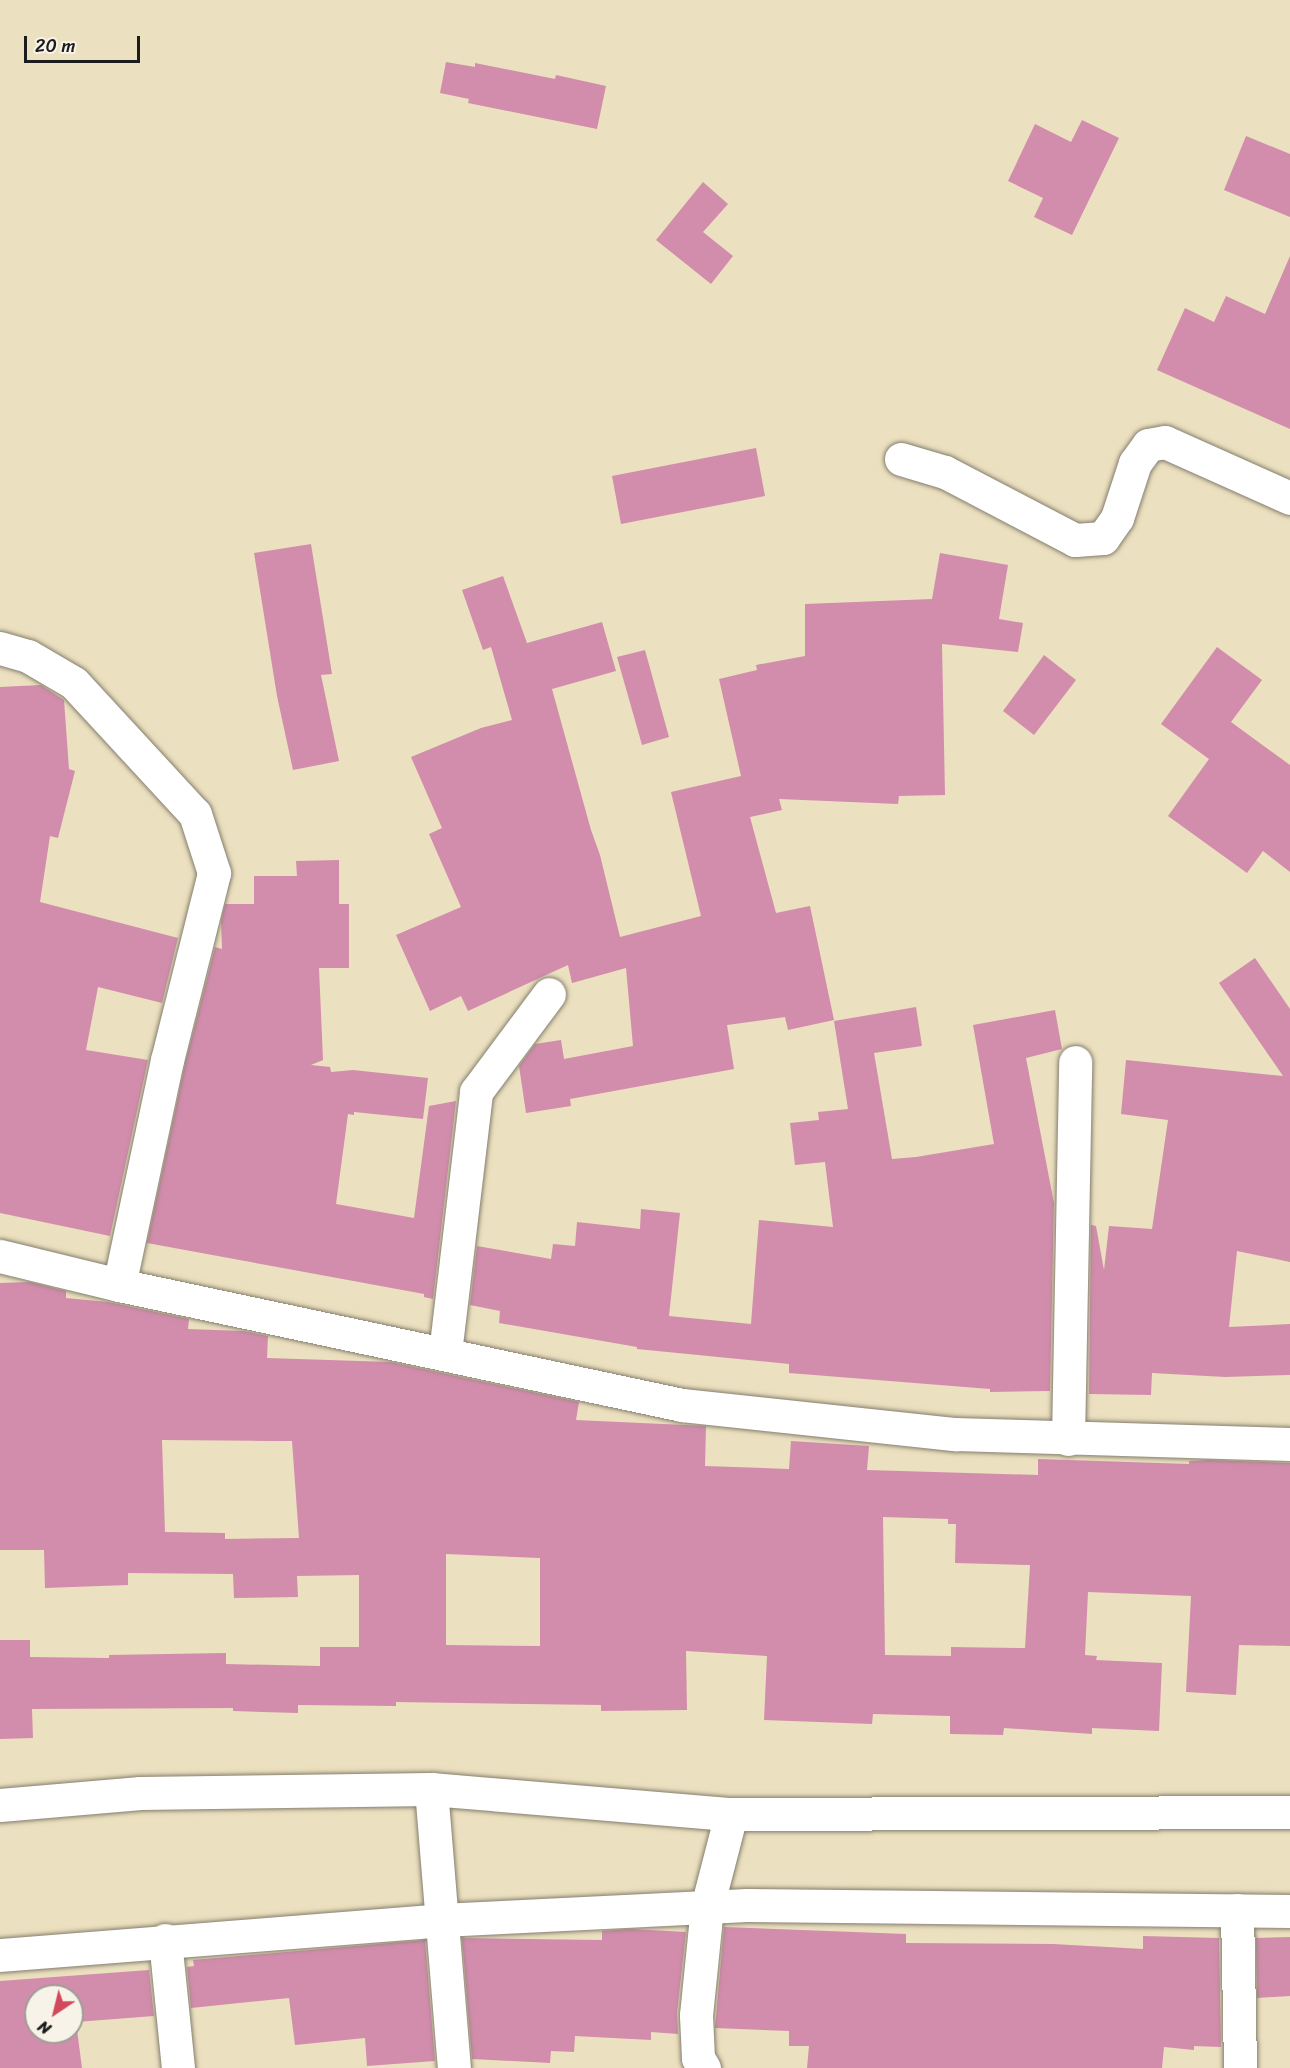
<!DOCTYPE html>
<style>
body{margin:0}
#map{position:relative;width:1290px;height:2068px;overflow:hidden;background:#ebe0bf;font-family:Sriracha,sans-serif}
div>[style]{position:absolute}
.building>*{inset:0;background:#d28dac}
.roads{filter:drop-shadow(0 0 2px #847e6e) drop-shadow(0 0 2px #847e6e)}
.minor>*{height:33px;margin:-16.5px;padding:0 16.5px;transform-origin:16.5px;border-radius:16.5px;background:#fff}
span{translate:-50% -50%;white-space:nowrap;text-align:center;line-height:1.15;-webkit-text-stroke:4.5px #f7f3e8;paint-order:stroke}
.north{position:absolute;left:24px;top:1984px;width:60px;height:60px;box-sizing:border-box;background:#f7f3e8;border:2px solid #9f9d96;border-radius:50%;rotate:215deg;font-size:16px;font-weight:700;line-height:24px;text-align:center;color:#1c1c1c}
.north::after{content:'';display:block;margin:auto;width:21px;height:27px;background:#d1495b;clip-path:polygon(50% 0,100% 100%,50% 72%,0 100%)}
.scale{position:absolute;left:24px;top:36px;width:116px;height:27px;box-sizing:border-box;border:3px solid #1c1c1c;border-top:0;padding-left:8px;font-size:18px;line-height:21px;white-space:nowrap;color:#1c1c1c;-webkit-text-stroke:4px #f7f3e8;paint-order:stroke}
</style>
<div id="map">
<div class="building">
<i style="clip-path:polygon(446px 62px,475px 67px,475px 63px,555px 79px,556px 75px,606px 86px,597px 129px,468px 103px,469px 99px,440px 93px)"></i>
<i style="clip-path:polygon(1082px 120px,1119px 138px,1072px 235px,1034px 217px,1043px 198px,1008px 181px,1035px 124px,1071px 142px)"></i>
<i style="clip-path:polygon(1246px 136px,1290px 154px,1290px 217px,1224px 190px)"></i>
<i style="clip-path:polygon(703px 182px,728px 204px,703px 232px,733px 256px,711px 284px,656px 240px)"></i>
<i style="clip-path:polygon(1290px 256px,1290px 429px,1157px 370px,1185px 308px,1214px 322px,1226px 296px,1265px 314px)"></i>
<i style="clip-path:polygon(756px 448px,765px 496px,621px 524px,612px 476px)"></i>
<i style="clip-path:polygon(311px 544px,332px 674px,321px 675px,339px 761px,293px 770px,277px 696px,254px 553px)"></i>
<i style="clip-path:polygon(940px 553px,1008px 565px,999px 619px,1023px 623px,1018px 652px,942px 644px,945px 795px,899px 796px,898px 804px,779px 799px,782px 810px,750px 817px,776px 913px,810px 906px,834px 1020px,788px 1030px,785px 1017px,727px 1025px,734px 1069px,570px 1099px,571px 1106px,526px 1113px,519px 1066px,535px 1044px,561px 1040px,564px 1059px,633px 1046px,626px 968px,572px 983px,568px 965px,468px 1011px,461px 996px,430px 1011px,396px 935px,461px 907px,429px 834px,442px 828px,411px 757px,481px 728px,512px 720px,491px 647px,483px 650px,462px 590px,503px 576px,527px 643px,602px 622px,616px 671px,552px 689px,591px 830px,600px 855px,620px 937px,701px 916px,671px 792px,741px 776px,719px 679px,757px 670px,756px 665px,805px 656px,805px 604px,932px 599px)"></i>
<i style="clip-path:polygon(1217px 647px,1262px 680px,1231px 722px,1290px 765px,1290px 872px,1263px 851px,1247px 873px,1168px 816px,1209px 759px,1161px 724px)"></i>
<i style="clip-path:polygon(645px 650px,669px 737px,642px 745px,617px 657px)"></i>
<i style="clip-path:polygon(1044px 655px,1076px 680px,1034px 735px,1003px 711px)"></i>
<i style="clip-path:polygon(41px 685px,64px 700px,69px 769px,75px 771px,58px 838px,50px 836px,40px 902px,178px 938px,162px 1003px,98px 987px,86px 1050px,148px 1060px,110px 1236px,0 1213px,0 687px)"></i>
<i style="clip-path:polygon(339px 860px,339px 904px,349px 904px,349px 968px,319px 968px,323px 1060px,311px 1065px,330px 1067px,331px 1072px,353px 1070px,428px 1078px,423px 1119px,354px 1112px,354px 1115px,348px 1114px,336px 1204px,414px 1218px,429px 1106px,456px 1101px,433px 1299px,424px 1297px,424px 1294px,147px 1243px,185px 1064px,215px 947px,222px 949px,221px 921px,225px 904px,254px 904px,254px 876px,297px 876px,296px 861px)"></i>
<i style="clip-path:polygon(1255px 958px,1290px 1009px,1290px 1262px,1237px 1251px,1229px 1327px,1290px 1324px,1290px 1375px,1225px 1377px,1152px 1373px,1151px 1395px,1089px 1394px,1091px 1225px,1096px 1226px,1104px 1270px,1109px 1226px,1152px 1229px,1168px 1120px,1121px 1114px,1126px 1060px,1283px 1076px,1219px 983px)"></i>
<i style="clip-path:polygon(916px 1007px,922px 1046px,874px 1053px,892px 1159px,916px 1157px,994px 1144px,973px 1025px,1055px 1010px,1062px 1049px,1026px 1058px,1054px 1203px,1050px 1391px,990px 1392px,990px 1389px,789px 1373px,789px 1364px,637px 1349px,637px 1347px,499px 1323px,500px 1311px,470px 1305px,477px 1246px,551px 1259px,553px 1244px,575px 1246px,577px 1222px,640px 1229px,641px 1209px,680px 1213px,669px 1316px,751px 1324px,759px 1220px,833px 1227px,825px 1162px,795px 1165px,790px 1123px,819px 1120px,818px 1112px,848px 1109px,834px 1021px)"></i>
<i style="clip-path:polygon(evenodd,29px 1282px,66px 1291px,66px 1298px,108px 1302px,189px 1319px,188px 1329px,243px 1331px,268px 1336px,267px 1358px,390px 1362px,579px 1402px,576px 1420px,706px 1426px,705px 1466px,789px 1469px,791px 1441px,869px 1446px,867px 1470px,1038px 1475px,1038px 1459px,1189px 1464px,1189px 1461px,1207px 1460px,1290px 1463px,1290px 1646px,1239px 1645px,1236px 1695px,1186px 1692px,1191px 1596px,1088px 1592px,1085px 1655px,1097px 1656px,1096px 1660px,1162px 1663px,1159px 1731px,1092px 1728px,1092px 1734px,1004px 1728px,1003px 1735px,950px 1734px,950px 1716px,873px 1714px,872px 1724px,764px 1720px,767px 1656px,686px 1651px,687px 1710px,601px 1711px,601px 1705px,396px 1702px,396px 1706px,298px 1705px,298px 1713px,233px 1711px,233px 1708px,32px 1709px,33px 1738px,0 1739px,0 1640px,30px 1640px,30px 1657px,109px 1658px,109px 1655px,226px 1653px,226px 1664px,320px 1666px,320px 1647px,359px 1647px,359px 1575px,297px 1576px,298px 1597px,234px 1598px,233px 1574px,128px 1573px,128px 1585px,45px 1588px,44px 1550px,0 1550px,0 1283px,29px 1282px,162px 1440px,292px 1441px,299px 1538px,225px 1539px,225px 1533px,165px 1532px,162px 1440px,29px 1282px,883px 1517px,948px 1519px,948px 1524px,956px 1524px,955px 1563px,1030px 1565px,1025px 1648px,951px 1647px,951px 1656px,885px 1655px,883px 1517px,29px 1282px,446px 1554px,540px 1558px,540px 1646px,446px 1645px,446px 1554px)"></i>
<i style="clip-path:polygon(724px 1927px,906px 1934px,906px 1943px,1053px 1944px,1143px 1949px,1143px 1936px,1219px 1938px,1221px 2047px,1194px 2046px,1194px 2050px,1164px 2047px,1162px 2068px,807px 2068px,809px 2046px,789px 2046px,789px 2031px,715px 2028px)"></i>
<i style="clip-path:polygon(631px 1929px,686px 1932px,677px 2013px,678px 2034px,651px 2032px,651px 2040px,575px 2036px,574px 2052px,551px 2051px,550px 2063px,472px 2059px,462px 1938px,602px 1940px,602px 1931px)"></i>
<i style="clip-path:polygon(1290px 1937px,1290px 1996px,1257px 1998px,1256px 1938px)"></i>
<i style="clip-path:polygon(425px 1940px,435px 2061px,367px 2066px,365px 2038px,295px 2045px,289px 1998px,191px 2008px,187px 1967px,194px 1966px,193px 1960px)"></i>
<i style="clip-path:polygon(evenodd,149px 1970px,154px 2016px,76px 2022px,82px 2068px,0 2068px,0 1981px,149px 1970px,36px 1996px,72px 1996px,72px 2032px,36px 2032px,36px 1996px)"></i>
</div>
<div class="roads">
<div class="minor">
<i style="left:901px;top:459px;width:46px;rotate:16.5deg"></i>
<i style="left:945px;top:472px;width:147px;rotate:27.6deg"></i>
<i style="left:1075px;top:540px;width:28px;rotate:-4deg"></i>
<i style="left:1103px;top:538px;width:24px;rotate:-55deg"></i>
<i style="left:1117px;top:518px;width:58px;rotate:-71.9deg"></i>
<i style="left:1135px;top:463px;width:22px;rotate:-54deg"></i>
<i style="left:1148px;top:445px;width:17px;rotate:-10deg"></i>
<i style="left:1165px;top:442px;width:137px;rotate:24.1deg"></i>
<i style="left:0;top:648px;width:29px;rotate:16deg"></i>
<i style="left:28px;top:656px;width:53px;rotate:30.4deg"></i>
<i style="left:74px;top:683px;width:178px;rotate:47.3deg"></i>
<i style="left:195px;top:814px;width:62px;rotate:72.1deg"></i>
<i style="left:214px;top:873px;width:193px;rotate:104.1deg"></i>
<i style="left:167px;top:1060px;width:230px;rotate:102deg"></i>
<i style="left:0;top:1256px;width:122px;rotate:13.7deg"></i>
<i style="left:119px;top:1285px;width:576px;rotate:12.03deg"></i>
<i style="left:682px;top:1405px;width:275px;rotate:6.1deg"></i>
<i style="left:955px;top:1434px;width:335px;rotate:1.7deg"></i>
<i style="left:445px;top:1353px;width:263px;rotate:-83.2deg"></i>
<i style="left:476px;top:1092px;width:122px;rotate:-53.3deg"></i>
<i style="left:1068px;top:1439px;width:377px;rotate:-88.9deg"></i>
<i style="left:431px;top:1789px;width:280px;rotate:85.3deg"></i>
<i style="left:0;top:1805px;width:141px;rotate:-4.9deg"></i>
<i style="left:140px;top:1793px;width:291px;rotate:-0.8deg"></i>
<i style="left:431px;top:1789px;width:301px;rotate:4.8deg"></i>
<i style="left:731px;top:1814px;width:559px;rotate:-0.2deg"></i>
<i style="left:1237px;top:1910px;width:158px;rotate:88.9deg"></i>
<i style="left:165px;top:1940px;width:129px;rotate:84.2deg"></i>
<i style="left:0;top:1955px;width:442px;rotate:-4.5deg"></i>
<i style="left:441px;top:1920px;width:306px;rotate:-2.8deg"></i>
<i style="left:747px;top:1905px;width:543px;rotate:0.63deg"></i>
<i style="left:704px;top:2068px;width:12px;rotate:-121deg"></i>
<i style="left:698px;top:2058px;width:43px;rotate:-92.7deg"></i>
<i style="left:696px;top:2015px;width:109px;rotate:-84.2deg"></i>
<i style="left:707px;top:1907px;width:96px;rotate:-75.5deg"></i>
</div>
</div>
<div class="north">N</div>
<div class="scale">20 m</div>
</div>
